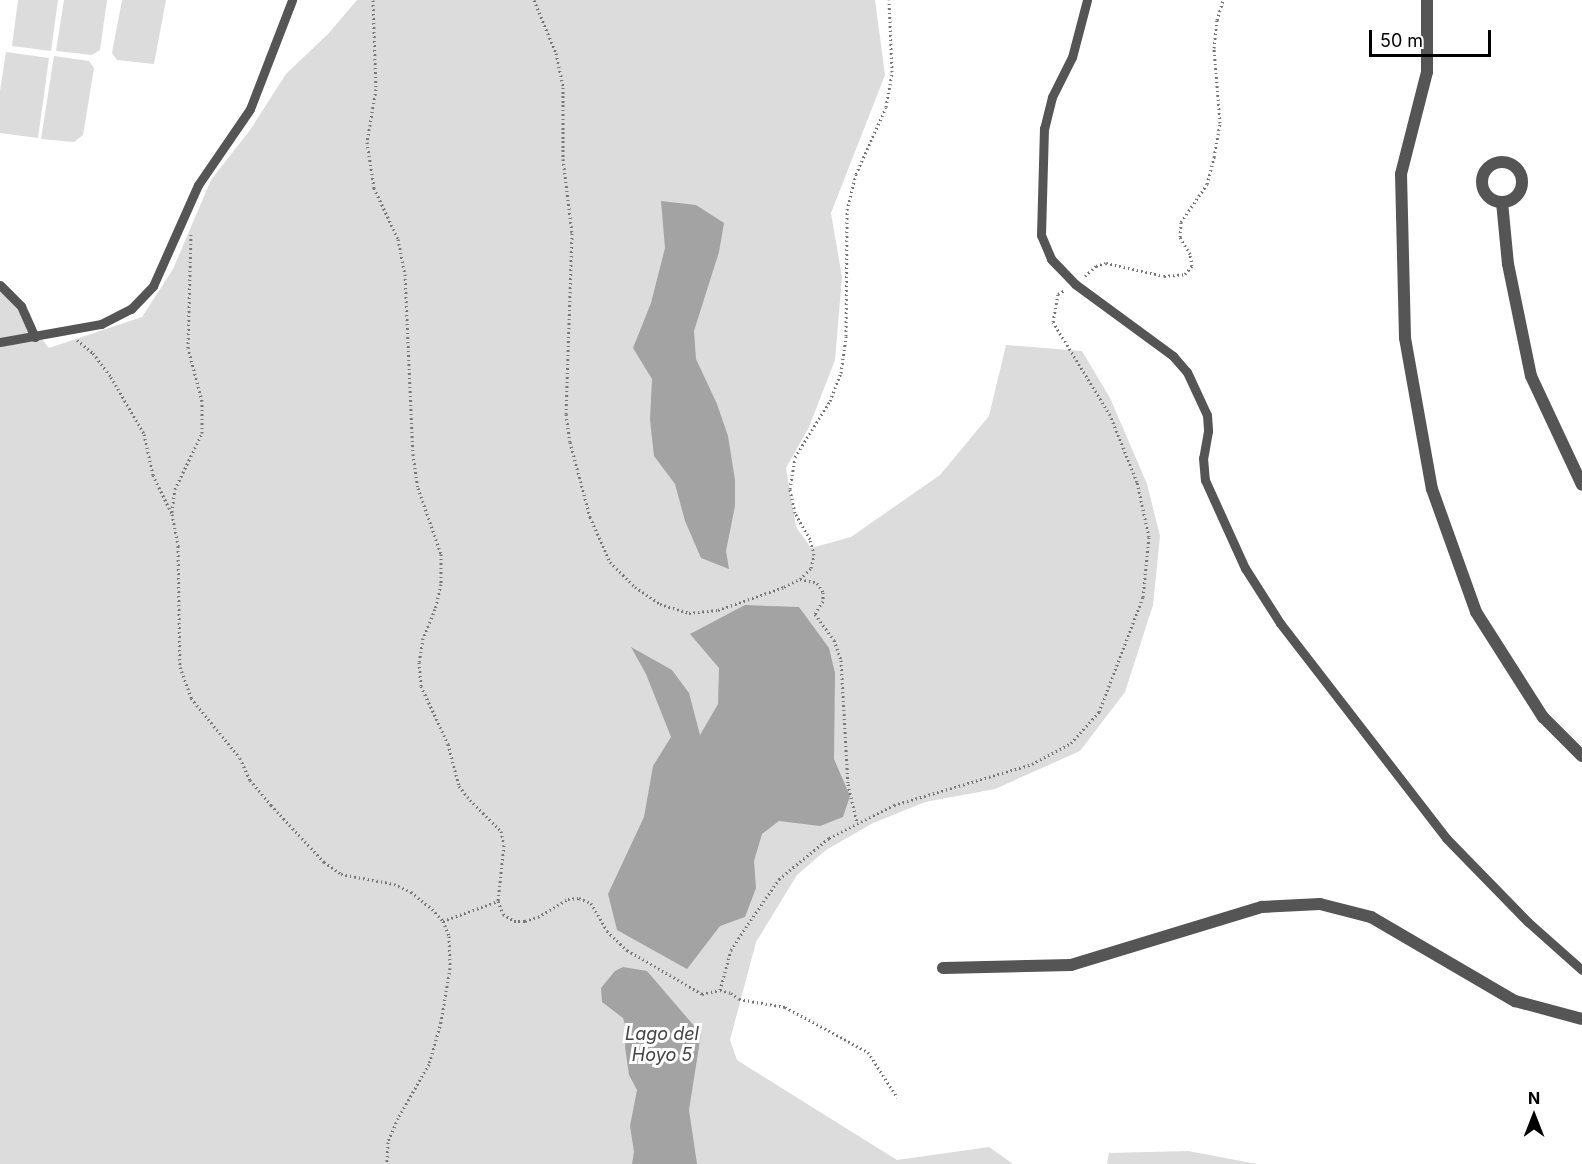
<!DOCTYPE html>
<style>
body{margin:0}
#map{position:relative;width:1582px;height:1164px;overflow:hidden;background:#fff;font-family:Inter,sans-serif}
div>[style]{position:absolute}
.green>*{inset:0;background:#dcdcdc}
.water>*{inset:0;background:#a3a3a3}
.path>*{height:3px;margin-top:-1.5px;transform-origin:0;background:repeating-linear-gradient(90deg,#777 0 1.5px,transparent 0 4.5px)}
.service>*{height:9px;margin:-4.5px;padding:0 4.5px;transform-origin:4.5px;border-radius:4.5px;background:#555}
.minor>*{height:12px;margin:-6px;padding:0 6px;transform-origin:6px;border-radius:6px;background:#555}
.minor>.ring{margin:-6px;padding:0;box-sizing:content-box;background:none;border:12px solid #555;border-radius:50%}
span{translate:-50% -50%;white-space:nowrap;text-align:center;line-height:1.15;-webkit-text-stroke:6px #fff;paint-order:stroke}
.water-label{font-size:18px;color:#444;font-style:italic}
.north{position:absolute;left:1504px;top:1086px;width:60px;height:60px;-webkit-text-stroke:4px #fff;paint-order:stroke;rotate:0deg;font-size:16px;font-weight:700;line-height:24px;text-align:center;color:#000}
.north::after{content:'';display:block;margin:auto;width:21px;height:27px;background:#000;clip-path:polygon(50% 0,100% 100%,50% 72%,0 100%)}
.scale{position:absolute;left:1369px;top:30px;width:122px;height:27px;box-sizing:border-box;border:3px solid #000;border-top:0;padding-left:8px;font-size:18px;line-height:21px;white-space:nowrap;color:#000;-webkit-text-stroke:4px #fff;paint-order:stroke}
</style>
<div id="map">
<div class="green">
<i style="clip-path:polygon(18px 0,58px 0,51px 51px,12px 46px)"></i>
<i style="clip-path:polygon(64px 0,107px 0,100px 50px,92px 55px,56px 51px)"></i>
<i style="clip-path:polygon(122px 0,166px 0,154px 64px,117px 60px,112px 53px)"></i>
<i style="clip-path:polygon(357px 0,875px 0,885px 75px,831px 213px,842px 277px,835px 360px,809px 427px,786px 468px,796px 527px,811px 548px,851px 537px,940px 475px,989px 416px,1006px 345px,1082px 351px,1110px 398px,1147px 484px,1160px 536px,1153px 605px,1125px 692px,1080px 751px,995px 789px,925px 802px,873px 823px,826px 850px,797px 875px,756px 942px,730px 1040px,737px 1060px,897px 1160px,989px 1147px,1013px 1164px,0 1164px,0 288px,49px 348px,142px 317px,173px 269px,211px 180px,250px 130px,286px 74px,329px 33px)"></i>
<i style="clip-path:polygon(6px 52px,49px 58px,38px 138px,0 133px,0 91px)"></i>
<i style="clip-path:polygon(54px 56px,89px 61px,94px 68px,83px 135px,74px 142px,41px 139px)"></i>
<i style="clip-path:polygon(1188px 1151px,1257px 1164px,1107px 1164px,1109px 1153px)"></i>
</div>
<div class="water">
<i style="clip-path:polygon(661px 201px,696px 205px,724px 223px,719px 252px,694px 331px,696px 359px,717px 404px,728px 436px,735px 480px,735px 506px,726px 551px,729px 569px,701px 558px,685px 521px,675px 484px,654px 456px,650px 420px,652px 379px,633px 348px,651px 303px,665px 248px)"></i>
<i style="clip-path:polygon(745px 605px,799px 607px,829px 648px,835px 673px,834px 759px,850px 796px,843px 817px,820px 826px,779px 821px,762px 834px,754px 861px,756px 888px,745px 917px,720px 926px,687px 969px,617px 930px,608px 894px,644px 817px,653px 766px,671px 737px,646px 674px,631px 647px,672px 670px,689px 693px,700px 735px,718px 704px,719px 668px,690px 634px)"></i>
<i style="clip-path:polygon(623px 967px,647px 971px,701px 1034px,689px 1110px,697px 1164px,632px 1164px,634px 1152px,630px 1126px,637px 1090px,629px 1075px,625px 1047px,627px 1031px,623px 1018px,602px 1002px,601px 988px,615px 971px)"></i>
</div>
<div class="path">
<i style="left:373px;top:0;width:89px;rotate:88.1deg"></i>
<i style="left:376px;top:89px;width:54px;rotate:99.6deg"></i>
<i style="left:367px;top:142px;width:47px;rotate:81.3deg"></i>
<i style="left:374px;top:188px;width:56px;rotate:64.8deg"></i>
<i style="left:398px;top:239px;width:36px;rotate:79deg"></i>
<i style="left:405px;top:274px;width:180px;rotate:87.5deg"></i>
<i style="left:413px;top:454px;width:34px;rotate:82deg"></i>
<i style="left:418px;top:488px;width:70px;rotate:70.8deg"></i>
<i style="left:441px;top:554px;width:30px;rotate:90deg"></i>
<i style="left:441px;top:584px;width:26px;rotate:103deg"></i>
<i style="left:435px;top:609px;width:31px;rotate:112deg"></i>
<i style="left:423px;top:638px;width:24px;rotate:99deg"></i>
<i style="left:419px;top:662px;width:24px;rotate:85deg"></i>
<i style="left:421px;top:686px;width:64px;rotate:65deg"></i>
<i style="left:448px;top:744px;width:43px;rotate:75.3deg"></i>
<i style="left:459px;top:786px;width:18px;rotate:52deg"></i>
<i style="left:470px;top:800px;width:44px;rotate:45deg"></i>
<i style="left:501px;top:831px;width:14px;rotate:78deg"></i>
<i style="left:504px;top:845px;width:56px;rotate:96.1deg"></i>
<i style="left:498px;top:901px;width:14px;rotate:69deg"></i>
<i style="left:503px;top:914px;width:13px;rotate:32deg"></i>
<i style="left:514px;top:921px;width:11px"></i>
<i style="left:525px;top:921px;width:14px;rotate:-17deg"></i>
<i style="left:538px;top:917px;width:35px;rotate:-31deg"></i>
<i style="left:568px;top:899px;width:11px;rotate:-5deg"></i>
<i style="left:579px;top:898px;width:13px;rotate:23deg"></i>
<i style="left:591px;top:903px;width:32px;rotate:60deg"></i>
<i style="left:607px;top:931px;width:28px;rotate:44deg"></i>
<i style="left:627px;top:950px;width:87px;rotate:30.4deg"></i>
<i style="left:702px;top:994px;width:18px;rotate:-13deg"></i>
<i style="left:720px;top:990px;width:11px;rotate:15deg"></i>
<i style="left:731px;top:993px;width:10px;rotate:37deg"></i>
<i style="left:739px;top:999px;width:47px;rotate:9.9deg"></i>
<i style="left:785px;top:1007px;width:94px;rotate:28.5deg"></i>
<i style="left:868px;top:1052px;width:54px;rotate:57.2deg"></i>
<i style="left:534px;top:0;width:57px;rotate:67.5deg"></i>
<i style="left:556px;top:53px;width:35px;rotate:78deg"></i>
<i style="left:563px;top:87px;width:72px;rotate:90deg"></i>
<i style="left:563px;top:159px;width:75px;rotate:83.1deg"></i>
<i style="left:572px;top:233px;width:181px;rotate:91.9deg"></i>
<i style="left:566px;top:414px;width:28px;rotate:82deg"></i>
<i style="left:570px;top:442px;width:78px;rotate:75.1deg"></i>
<i style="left:590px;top:517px;width:49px;rotate:66deg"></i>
<i style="left:610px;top:562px;width:35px;rotate:45deg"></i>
<i style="left:635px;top:587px;width:30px;rotate:34deg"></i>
<i style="left:660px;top:604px;width:30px;rotate:17deg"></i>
<i style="left:689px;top:613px;width:29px;rotate:-6deg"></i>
<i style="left:718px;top:610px;width:70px;rotate:-19.2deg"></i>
<i style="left:784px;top:587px;width:18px;rotate:-27deg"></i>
<i style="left:800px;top:579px;width:16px;rotate:-45deg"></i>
<i style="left:811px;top:568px;width:13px;rotate:-77deg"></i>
<i style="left:814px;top:555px;width:16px;rotate:-104deg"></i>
<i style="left:810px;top:539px;width:30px;rotate:-120deg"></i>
<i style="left:795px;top:513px;width:25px;rotate:-102deg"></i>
<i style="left:790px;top:489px;width:32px;rotate:-81deg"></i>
<i style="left:795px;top:457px;width:66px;rotate:-58deg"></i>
<i style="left:830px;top:401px;width:30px;rotate:-69deg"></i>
<i style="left:841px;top:373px;width:37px;rotate:-82deg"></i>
<i style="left:846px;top:336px;width:126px;rotate:-89.5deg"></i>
<i style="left:847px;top:210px;width:37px;rotate:-76deg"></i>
<i style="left:856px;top:174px;width:73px;rotate:-65.9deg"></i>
<i style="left:886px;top:107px;width:36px;rotate:-80deg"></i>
<i style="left:892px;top:72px;width:72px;rotate:-92.4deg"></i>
<i style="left:1085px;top:276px;width:15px;rotate:-42deg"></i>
<i style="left:1096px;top:266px;width:10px;rotate:-17deg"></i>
<i style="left:1106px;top:263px;width:59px;rotate:12.6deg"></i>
<i style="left:1164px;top:276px;width:21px;rotate:-5deg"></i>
<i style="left:1185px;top:274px;width:11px;rotate:-49deg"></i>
<i style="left:1192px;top:266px;width:12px;rotate:-99deg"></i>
<i style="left:1190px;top:254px;width:20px;rotate:-120deg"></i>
<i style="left:1180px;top:237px;width:15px;rotate:-86deg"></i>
<i style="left:1181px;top:222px;width:46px;rotate:-55.6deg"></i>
<i style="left:1207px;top:184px;width:28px;rotate:-75deg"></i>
<i style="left:1214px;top:157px;width:35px;rotate:-80deg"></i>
<i style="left:1220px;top:123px;width:75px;rotate:-94.6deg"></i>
<i style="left:1214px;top:48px;width:28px;rotate:-84deg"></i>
<i style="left:1217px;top:20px;width:21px;rotate:-73deg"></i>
<i style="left:77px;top:340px;width:21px;rotate:39deg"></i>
<i style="left:93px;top:353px;width:30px;rotate:53deg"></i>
<i style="left:111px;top:377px;width:66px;rotate:59.9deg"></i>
<i style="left:144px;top:434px;width:42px;rotate:77.6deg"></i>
<i style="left:153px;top:475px;width:43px;rotate:64deg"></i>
<i style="left:172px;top:514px;width:33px;rotate:79deg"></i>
<i style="left:178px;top:546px;width:121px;rotate:89.1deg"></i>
<i style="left:180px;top:667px;width:33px;rotate:70deg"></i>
<i style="left:191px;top:698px;width:77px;rotate:50.8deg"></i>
<i style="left:240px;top:758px;width:24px;rotate:66deg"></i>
<i style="left:250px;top:780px;width:33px;rotate:50deg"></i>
<i style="left:271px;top:805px;width:78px;rotate:47.1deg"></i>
<i style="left:324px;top:862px;width:21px;rotate:35deg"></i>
<i style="left:341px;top:874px;width:54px;rotate:10.7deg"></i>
<i style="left:394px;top:884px;width:19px;rotate:25deg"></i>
<i style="left:411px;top:892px;width:27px;rotate:39deg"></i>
<i style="left:432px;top:909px;width:16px;rotate:47deg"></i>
<i style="left:443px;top:921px;width:16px;rotate:68deg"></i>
<i style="left:449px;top:936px;width:32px;rotate:88deg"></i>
<i style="left:450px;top:968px;width:55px;rotate:99.5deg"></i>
<i style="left:441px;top:1022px;width:44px;rotate:105.9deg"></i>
<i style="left:429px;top:1064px;width:62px;rotate:119.9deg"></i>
<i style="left:398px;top:1118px;width:26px;rotate:113deg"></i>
<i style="left:388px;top:1142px;width:22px;rotate:93deg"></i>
<i style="left:172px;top:512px;width:23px;rotate:-83deg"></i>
<i style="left:175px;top:489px;width:62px;rotate:-64.3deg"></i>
<i style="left:202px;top:433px;width:32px;rotate:-90deg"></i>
<i style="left:202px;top:401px;width:55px;rotate:-104.8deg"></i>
<i style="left:188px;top:348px;width:115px;rotate:-88.5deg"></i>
<i style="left:800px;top:579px;width:17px;rotate:13deg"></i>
<i style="left:817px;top:583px;width:11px;rotate:56deg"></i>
<i style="left:823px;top:592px;width:9px;rotate:90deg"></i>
<i style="left:823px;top:601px;width:15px;rotate:122deg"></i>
<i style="left:815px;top:614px;width:32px;rotate:54deg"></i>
<i style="left:834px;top:640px;width:21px;rotate:71deg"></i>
<i style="left:841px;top:660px;width:124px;rotate:86.8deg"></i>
<i style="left:848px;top:784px;width:40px;rotate:77deg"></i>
<i style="left:443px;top:921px;width:59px;rotate:-20deg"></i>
<i style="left:720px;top:990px;width:41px;rotate:-74.6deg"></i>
<i style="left:731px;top:950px;width:31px;rotate:-57deg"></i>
<i style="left:748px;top:924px;width:55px;rotate:-55.4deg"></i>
<i style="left:779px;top:879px;width:65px;rotate:-39.4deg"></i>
<i style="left:829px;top:838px;width:73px;rotate:-26.9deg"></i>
<i style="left:894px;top:805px;width:144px;rotate:-16.5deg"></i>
<i style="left:1032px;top:764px;width:44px;rotate:-28.3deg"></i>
<i style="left:1071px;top:743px;width:42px;rotate:-47.9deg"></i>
<i style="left:1099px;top:712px;width:123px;rotate:-69.1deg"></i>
<i style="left:1143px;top:597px;width:60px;rotate:-84.3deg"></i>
<i style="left:1149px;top:537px;width:56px;rotate:-102.3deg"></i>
<i style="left:1137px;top:482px;width:72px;rotate:-111.9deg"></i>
<i style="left:1110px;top:415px;width:109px;rotate:-121.5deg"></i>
<i style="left:1053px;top:322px;width:28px;rotate:-80deg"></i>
<i style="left:1058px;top:294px;width:8px;rotate:-30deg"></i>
</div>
<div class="service">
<i style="left:1087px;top:0;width:59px;rotate:104.7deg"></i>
<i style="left:1072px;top:57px;width:45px;rotate:116.6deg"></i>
<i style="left:1052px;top:97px;width:32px;rotate:104deg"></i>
<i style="left:1044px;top:128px;width:107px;rotate:91.6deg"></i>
<i style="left:1041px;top:235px;width:26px;rotate:67deg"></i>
<i style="left:1051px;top:259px;width:35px;rotate:46deg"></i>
<i style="left:1075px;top:284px;width:122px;rotate:36.3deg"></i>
<i style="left:1173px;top:356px;width:21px;rotate:49deg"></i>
<i style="left:1187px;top:372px;width:47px;rotate:65.1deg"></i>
<i style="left:1207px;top:415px;width:16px;rotate:86deg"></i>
<i style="left:1208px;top:431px;width:27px;rotate:100deg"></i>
<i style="left:1203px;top:458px;width:22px;rotate:85deg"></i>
<i style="left:1205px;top:480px;width:97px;rotate:65.6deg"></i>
<i style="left:1245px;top:568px;width:65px;rotate:57.5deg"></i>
<i style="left:1280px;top:623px;width:272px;rotate:52.3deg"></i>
<i style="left:1446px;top:838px;width:117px;rotate:45.7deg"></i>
<i style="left:1528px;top:922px;width:72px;rotate:41.6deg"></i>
<i style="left:0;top:285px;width:30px;rotate:45deg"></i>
<i style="left:21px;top:306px;width:34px;rotate:66deg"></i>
<i style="left:0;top:342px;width:103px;rotate:-10.1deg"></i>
<i style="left:101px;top:324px;width:34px;rotate:-27deg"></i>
<i style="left:131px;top:309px;width:32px;rotate:-46deg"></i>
<i style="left:153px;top:286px;width:111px;rotate:-66deg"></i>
<i style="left:198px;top:185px;width:92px;rotate:-55.6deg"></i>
<i style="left:250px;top:109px;width:117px;rotate:-68.9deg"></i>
</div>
<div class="minor">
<i style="left:1427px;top:0;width:72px;rotate:90deg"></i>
<i style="left:1427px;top:72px;width:105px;rotate:104.3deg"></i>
<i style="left:1401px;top:174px;width:164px;rotate:88.6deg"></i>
<i style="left:1405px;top:338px;width:153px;rotate:79.9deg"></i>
<i style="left:1432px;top:489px;width:131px;rotate:70.3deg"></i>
<i style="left:1476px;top:612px;width:125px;rotate:57.5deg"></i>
<i style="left:1543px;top:717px;width:55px;rotate:45deg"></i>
<i class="ring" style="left:1482px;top:162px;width:28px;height:28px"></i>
<i style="left:1502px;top:202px;width:62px;rotate:84.5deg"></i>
<i style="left:1508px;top:264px;width:114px;rotate:78.4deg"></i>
<i style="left:1531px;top:376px;width:120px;rotate:64.9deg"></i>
<i style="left:943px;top:968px;width:128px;rotate:-1.3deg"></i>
<i style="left:1071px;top:965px;width:200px;rotate:-16.9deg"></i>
<i style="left:1262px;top:907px;width:58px;rotate:-3deg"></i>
<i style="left:1320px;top:904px;width:53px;rotate:14.3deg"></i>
<i style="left:1371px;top:917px;width:167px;rotate:30.3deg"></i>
<i style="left:1515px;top:1001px;width:69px;rotate:15deg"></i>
</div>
<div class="water-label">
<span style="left:662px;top:1045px">Lago del<br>Hoyo 5</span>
</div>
<div class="north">N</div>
<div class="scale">50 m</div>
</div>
